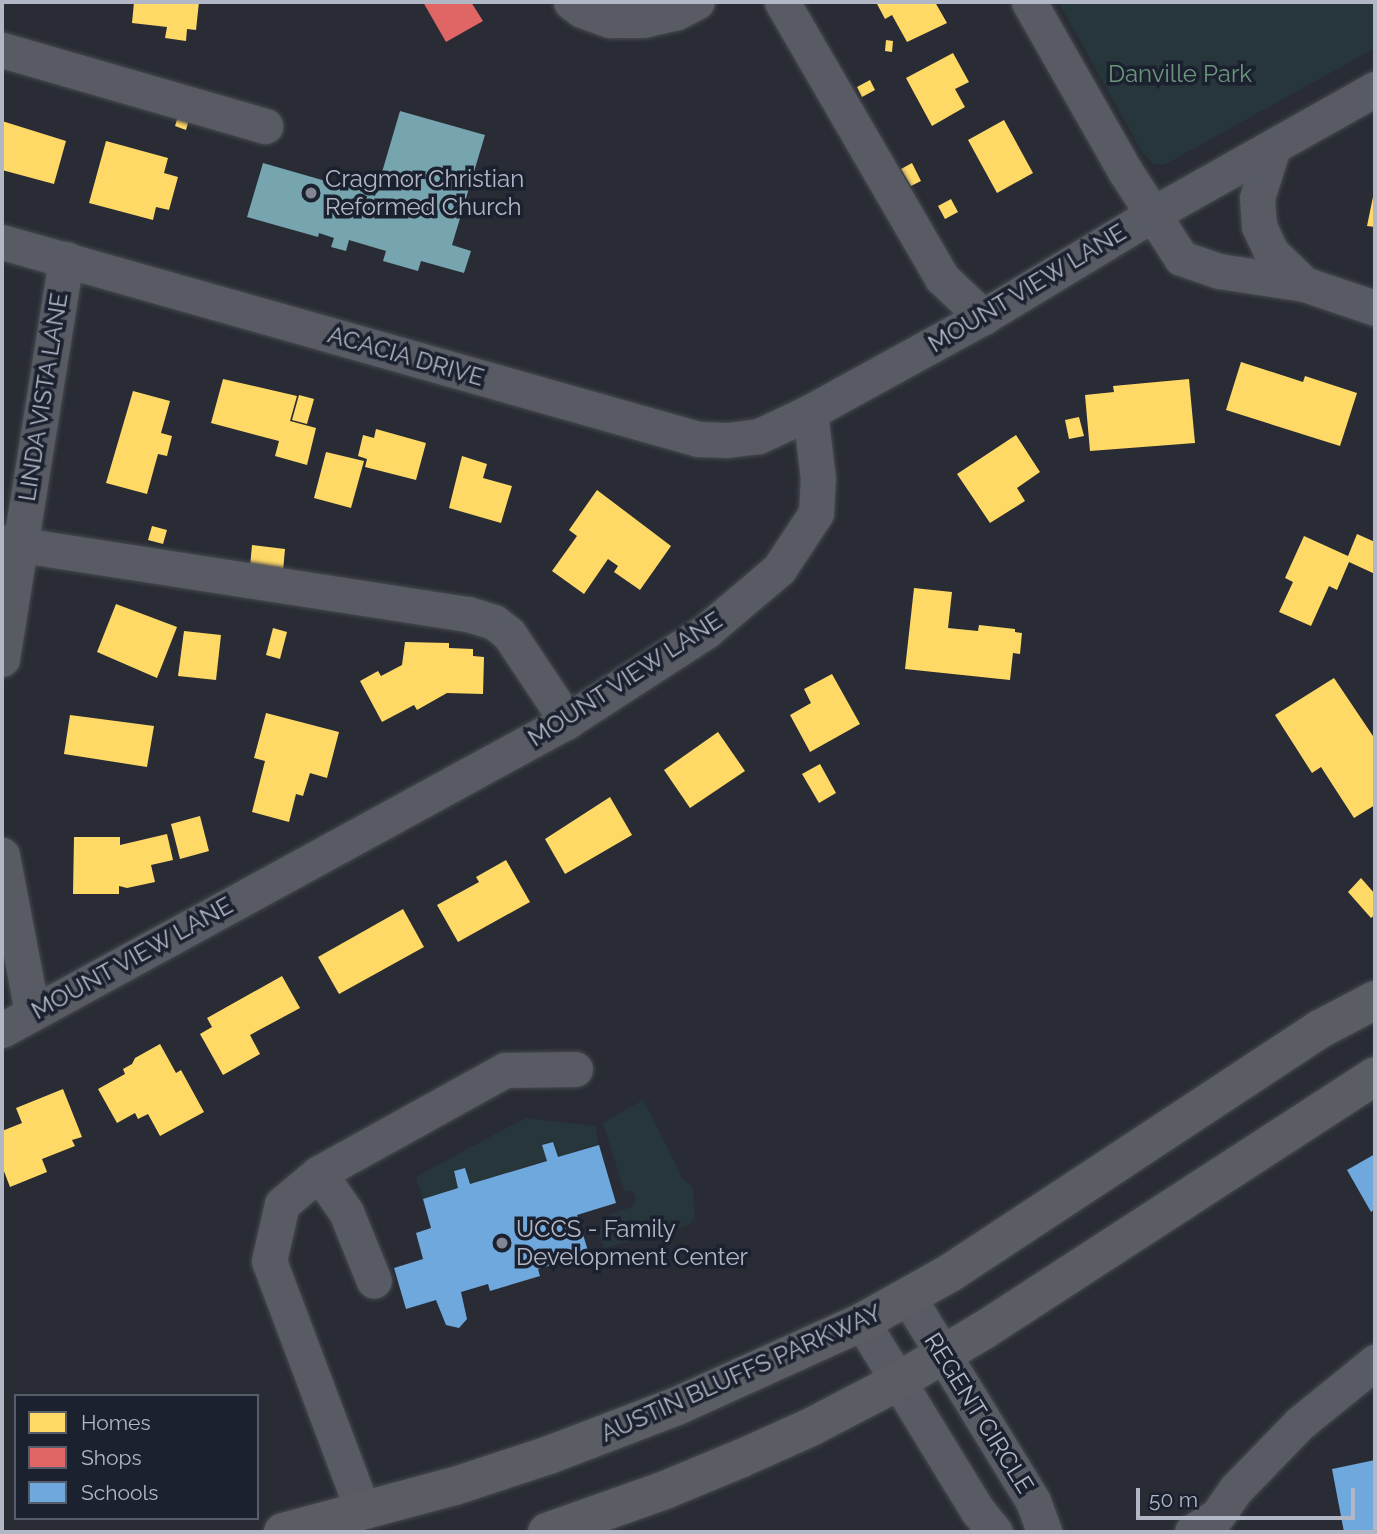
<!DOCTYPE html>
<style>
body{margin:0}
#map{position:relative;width:1377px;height:1534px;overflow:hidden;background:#292c34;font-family:Raleway,sans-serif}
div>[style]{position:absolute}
.green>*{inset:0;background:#27363b}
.homes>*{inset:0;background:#ffd966}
.shops>*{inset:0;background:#e06666}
.schools>*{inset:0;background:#6fa8dc}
.public>*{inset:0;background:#76a5af}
.roads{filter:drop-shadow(0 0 2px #46494f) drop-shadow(0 0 2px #46494f)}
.minor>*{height:35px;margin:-17.5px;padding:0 17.5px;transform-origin:17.5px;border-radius:17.5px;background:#585b63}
.major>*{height:38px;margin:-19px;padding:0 19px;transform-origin:19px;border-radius:19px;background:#5b5d65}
.dots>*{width:19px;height:19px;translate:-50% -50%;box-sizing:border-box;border:4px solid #1c212f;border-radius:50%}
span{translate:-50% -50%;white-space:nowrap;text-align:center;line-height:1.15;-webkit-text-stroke:7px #1c212f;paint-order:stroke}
.park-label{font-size:24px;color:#6b957c}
.poi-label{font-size:24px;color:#b2b7c6}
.left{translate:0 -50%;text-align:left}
.street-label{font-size:24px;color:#b2b7c6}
.frame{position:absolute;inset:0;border:4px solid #b2b7c6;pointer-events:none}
.legend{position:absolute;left:14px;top:1394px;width:245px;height:126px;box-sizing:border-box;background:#1c212f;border:2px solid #585d6b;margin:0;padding:9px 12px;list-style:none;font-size:21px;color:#b2b7c6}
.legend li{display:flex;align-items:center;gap:14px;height:35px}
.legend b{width:35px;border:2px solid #585d6b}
.scale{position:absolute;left:1136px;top:1488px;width:219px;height:32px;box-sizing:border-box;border:4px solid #b2b7c6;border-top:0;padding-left:9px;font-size:21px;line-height:24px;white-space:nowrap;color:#b2b7c6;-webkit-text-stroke:5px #1c212f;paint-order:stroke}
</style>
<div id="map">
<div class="green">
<i style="clip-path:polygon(1058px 2px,1375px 2px,1375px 48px,1164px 165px,1154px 164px,1142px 152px)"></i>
<i style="clip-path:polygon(643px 1100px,683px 1179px,693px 1188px,695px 1219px,688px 1225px,605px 1248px,599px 1236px,601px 1223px,611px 1214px,632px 1207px,636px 1199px,633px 1192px,624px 1190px,603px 1123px)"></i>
<i style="clip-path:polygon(525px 1118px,596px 1126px,598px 1144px,558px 1157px,553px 1141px,542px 1144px,547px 1160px,470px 1184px,464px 1168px,453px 1171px,458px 1187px,423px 1199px,416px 1177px)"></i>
</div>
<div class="homes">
<i style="clip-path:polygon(134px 2px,199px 2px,196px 30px,187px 29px,186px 41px,165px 38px,167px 27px,132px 23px)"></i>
<i style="clip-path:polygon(876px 2px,935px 2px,947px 23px,907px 42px,892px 15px,885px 19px)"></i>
<i style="clip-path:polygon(886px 40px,893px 41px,892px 52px,885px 51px)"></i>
<i style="clip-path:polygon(953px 53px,969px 82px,955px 89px,965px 107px,932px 126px,906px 78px)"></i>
<i style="clip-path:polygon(870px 80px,875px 90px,862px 97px,857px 87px)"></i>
<i style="clip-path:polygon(179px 113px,190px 116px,186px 130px,175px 126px)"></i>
<i style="clip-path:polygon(1004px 120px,1033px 173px,997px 193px,968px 140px)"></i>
<i style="clip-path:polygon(2px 121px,66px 141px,54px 184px,2px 170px)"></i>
<i style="clip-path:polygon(106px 141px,168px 158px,164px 173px,178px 177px,169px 210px,156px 207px,153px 220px,89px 203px)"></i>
<i style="clip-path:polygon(912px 163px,921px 181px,911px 186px,901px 169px)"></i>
<i style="clip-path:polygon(1374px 192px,1375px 192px,1375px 227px,1367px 226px)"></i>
<i style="clip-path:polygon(951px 199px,958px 212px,945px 219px,938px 206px)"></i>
<i style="clip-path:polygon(1241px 362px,1303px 382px,1305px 376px,1357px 393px,1340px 446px,1226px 410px)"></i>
<i style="clip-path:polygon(223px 379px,297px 396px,290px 421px,316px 428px,307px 465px,275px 456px,279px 441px,211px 423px)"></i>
<i style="clip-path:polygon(1189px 379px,1195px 443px,1090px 451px,1085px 395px,1114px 392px,1113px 386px)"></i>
<i style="clip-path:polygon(133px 391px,170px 401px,161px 433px,172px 436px,167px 456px,158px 454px,147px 494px,106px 483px)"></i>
<i style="clip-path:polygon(299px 395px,314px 399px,307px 424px,292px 420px)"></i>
<i style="clip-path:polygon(1079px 417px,1084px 436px,1069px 439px,1065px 420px)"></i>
<i style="clip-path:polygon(376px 429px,426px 443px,416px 480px,365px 467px,367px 459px,358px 456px,363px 435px,374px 438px)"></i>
<i style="clip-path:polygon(1016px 435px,1040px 472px,1017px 488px,1025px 501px,990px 523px,957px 474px)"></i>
<i style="clip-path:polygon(326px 452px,364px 461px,351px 508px,314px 498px)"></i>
<i style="clip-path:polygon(462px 456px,487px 464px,483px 478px,512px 486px,501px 523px,449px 508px)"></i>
<i style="clip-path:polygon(597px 490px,671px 546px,640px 590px,614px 572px,618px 566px,608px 559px,584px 594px,552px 571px,577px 536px,569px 530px)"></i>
<i style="clip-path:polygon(152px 526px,167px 530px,163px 544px,148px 540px)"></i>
<i style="clip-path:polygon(1357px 534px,1375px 542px,1375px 574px,1349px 562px,1337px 590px,1329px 586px,1311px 626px,1279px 612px,1293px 582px,1285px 578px,1304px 536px,1348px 556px)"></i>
<i style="clip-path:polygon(252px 545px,285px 549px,283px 571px,250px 567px)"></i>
<i style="clip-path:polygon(914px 588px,952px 592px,948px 628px,978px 631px,979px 625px,1015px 629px,1015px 632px,1022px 633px,1020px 654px,1013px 653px,1010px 680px,905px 669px)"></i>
<i style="clip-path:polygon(116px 604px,177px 627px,157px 678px,97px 652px)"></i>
<i style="clip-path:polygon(273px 628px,287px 632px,280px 659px,266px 655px)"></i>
<i style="clip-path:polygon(184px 631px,221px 635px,216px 680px,178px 676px)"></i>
<i style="clip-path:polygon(405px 642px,449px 643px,449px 648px,473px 649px,473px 656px,484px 657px,483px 694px,447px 693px,417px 710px,414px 705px,382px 722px,360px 681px,378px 671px,381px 676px,402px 665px)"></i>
<i style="clip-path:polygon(832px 674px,860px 724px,810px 752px,790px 715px,811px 703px,804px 689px)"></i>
<i style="clip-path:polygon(1334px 678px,1375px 739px,1375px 805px,1354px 818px,1321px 767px,1312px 773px,1275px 715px)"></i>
<i style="clip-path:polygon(266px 713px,339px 732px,327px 778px,310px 773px,303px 796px,296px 794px,289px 822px,252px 812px,265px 761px,254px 758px)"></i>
<i style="clip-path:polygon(70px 715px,154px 726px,147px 767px,64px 754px)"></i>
<i style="clip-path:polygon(718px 732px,745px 771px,690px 808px,664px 770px)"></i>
<i style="clip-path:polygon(820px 764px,836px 793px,819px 803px,802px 774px)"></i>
<i style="clip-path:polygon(610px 797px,632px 835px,565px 874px,545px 839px)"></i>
<i style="clip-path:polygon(200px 816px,209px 851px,180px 859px,171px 824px)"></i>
<i style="clip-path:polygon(167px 834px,173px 860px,151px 865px,155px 882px,127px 888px,119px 886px,119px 894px,73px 894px,74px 837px,120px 837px,120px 845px)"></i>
<i style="clip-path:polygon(506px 860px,530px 902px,458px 942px,437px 905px,479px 882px,476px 877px)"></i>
<i style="clip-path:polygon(1361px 878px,1375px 894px,1375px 915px,1371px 918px,1348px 892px)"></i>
<i style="clip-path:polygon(403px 909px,424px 947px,339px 994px,318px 957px)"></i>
<i style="clip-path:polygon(282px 976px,300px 1008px,250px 1035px,260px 1054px,223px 1075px,200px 1034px,212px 1027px,207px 1018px)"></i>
<i style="clip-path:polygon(160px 1044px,176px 1073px,181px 1070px,204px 1112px,160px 1136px,148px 1114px,138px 1119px,135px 1113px,117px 1123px,98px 1089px,125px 1074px,123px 1069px,132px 1064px,135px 1058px)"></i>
<i style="clip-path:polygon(63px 1089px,82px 1137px,72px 1140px,75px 1146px,42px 1159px,47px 1172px,10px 1187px,2px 1166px,2px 1131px,22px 1123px,16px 1108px)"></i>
</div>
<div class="shops">
<i style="clip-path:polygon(423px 2px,471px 2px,483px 21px,446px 42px)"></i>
</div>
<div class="schools">
<i style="clip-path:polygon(553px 1142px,558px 1157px,599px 1145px,616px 1203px,577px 1215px,589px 1254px,538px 1269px,540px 1276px,490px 1291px,488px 1284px,461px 1292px,467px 1319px,459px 1328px,446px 1325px,436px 1300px,406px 1309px,394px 1268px,423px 1259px,416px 1233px,431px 1228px,423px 1199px,458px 1188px,454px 1171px,465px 1168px,470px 1184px,547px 1161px,542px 1145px)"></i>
<i style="clip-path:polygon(1375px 1154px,1375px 1209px,1371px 1212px,1347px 1170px)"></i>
<i style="clip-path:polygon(1375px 1460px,1375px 1532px,1344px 1532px,1332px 1469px)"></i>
</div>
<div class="public">
<i style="clip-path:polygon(400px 111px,485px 135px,452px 245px,471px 251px,464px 273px,421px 261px,418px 271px,383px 261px,386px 251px,349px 240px,346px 251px,331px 247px,334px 238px,319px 233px,318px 237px,247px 217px,263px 163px,343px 186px,345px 181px,361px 186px,360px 191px,375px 196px)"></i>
</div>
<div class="roads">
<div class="minor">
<i style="left:571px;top:2px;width:14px;rotate:36deg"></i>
<i style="left:582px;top:10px;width:30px;rotate:20deg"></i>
<i style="left:610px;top:20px;width:33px"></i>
<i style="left:643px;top:20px;width:35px;rotate:-13deg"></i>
<i style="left:677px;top:12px;width:22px;rotate:-27deg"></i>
<i style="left:782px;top:2px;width:319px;rotate:59.9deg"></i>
<i style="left:942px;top:278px;width:57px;rotate:43.6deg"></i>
<i style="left:1029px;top:2px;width:194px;rotate:60.4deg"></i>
<i style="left:1125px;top:171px;width:103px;rotate:57.2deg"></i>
<i style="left:1181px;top:258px;width:40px;rotate:18.9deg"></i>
<i style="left:1219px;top:271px;width:86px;rotate:8.7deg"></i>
<i style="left:1304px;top:284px;width:75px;rotate:18.7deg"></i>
<i style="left:2px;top:50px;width:274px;rotate:16.1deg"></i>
<i style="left:1273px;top:147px;width:53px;rotate:107.4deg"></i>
<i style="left:1257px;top:198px;width:28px;rotate:86deg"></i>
<i style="left:1259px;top:226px;width:29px;rotate:65deg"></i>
<i style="left:1271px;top:252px;width:46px;rotate:44.1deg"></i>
<i style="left:2px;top:242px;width:723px;rotate:15.8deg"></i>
<i style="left:698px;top:439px;width:29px;rotate:2deg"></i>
<i style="left:727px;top:440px;width:32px;rotate:-7deg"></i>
<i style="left:759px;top:436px;width:56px;rotate:-25.2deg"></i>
<i style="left:810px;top:412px;width:197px;rotate:-28.8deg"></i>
<i style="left:983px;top:317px;width:199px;rotate:-31.2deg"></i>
<i style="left:1153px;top:214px;width:255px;rotate:-29.4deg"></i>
<i style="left:2px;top:542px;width:472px;rotate:8.8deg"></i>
<i style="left:468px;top:614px;width:27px;rotate:17deg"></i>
<i style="left:494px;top:622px;width:19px;rotate:39deg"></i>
<i style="left:509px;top:634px;width:105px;rotate:56.3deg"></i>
<i style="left:2px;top:659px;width:405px;rotate:-80.9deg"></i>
<i style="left:2px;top:855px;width:161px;rotate:79.2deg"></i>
<i style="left:2px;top:1030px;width:644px;rotate:-28.67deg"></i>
<i style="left:567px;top:721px;width:166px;rotate:-32.9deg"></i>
<i style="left:706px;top:631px;width:96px;rotate:-40.3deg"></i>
<i style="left:779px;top:569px;width:67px;rotate:-56.5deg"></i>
<i style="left:816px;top:513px;width:34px;rotate:-87deg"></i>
<i style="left:818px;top:479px;width:67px;rotate:-96.8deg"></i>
<i style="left:319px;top:1173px;width:47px;rotate:55.3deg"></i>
<i style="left:346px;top:1212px;width:74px;rotate:67.9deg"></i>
<i style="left:908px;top:1297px;width:239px;rotate:58.5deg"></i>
<i style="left:1033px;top:1501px;width:33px;rotate:70deg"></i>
<i style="left:862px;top:1322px;width:222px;rotate:58.5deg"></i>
<i style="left:978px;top:1511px;width:27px;rotate:51deg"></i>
<i style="left:363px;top:1511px;width:267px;rotate:-110.6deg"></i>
<i style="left:269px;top:1261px;width:58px;rotate:-77.2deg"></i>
<i style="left:282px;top:1204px;width:48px;rotate:-40deg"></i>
<i style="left:319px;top:1173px;width:213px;rotate:-29deg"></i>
<i style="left:505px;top:1070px;width:70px;rotate:-0.8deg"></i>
<i style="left:1192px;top:1532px;width:30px;rotate:-33deg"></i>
<i style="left:1217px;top:1516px;width:33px;rotate:-55deg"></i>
<i style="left:1236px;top:1489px;width:92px;rotate:-45.9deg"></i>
<i style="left:1300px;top:1423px;width:97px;rotate:-39.1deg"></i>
</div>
<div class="major">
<i style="left:283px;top:1532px;width:178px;rotate:-15deg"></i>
<i style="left:455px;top:1486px;width:99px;rotate:-18.3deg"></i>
<i style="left:549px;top:1455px;width:135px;rotate:-20.9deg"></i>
<i style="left:675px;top:1407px;width:205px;rotate:-24.4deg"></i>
<i style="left:862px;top:1322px;width:101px;rotate:-29.1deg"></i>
<i style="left:950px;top:1273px;width:443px;rotate:-33.4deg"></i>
<i style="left:1320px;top:1029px;width:62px;rotate:-27.8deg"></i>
<i style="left:547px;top:1532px;width:125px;rotate:-19.6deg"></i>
<i style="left:665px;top:1490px;width:83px;rotate:-22.6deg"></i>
<i style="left:742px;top:1458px;width:76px;rotate:-24.2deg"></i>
<i style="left:811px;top:1427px;width:97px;rotate:-27.6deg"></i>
<i style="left:897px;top:1382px;width:101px;rotate:-30.9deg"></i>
<i style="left:984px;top:1330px;width:466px;rotate:-33deg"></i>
</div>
</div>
<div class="dots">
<i style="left:311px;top:193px;background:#828693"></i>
<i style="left:502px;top:1243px;background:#828693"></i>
</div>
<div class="park-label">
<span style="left:1180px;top:74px">Danville Park</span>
</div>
<div class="poi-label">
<span class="left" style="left:325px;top:193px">Cragmor Christian<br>Reformed Church</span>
<span class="left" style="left:516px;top:1243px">UCCS - Family<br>Development Center</span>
</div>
<div class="street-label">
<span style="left:1027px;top:288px;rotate:-31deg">MOUNT VIEW LANE</span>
<span style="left:406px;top:356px;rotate:16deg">ACACIA DRIVE</span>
<span style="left:43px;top:397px;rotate:-81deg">LINDA VISTA LANE</span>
<span style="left:625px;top:679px;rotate:-33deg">MOUNT VIEW LANE</span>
<span style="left:132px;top:958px;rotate:-29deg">MOUNT VIEW LANE</span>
<span style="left:741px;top:1373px;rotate:-24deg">AUSTIN BLUFFS PARKWAY</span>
<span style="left:979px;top:1413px;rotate:58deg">REGENT CIRCLE</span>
</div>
<div class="frame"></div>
<ul class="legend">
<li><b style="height:19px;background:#ffd966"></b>Homes</li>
<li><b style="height:19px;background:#e06666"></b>Shops</li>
<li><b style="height:19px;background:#6fa8dc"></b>Schools</li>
</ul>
<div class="scale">50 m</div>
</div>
